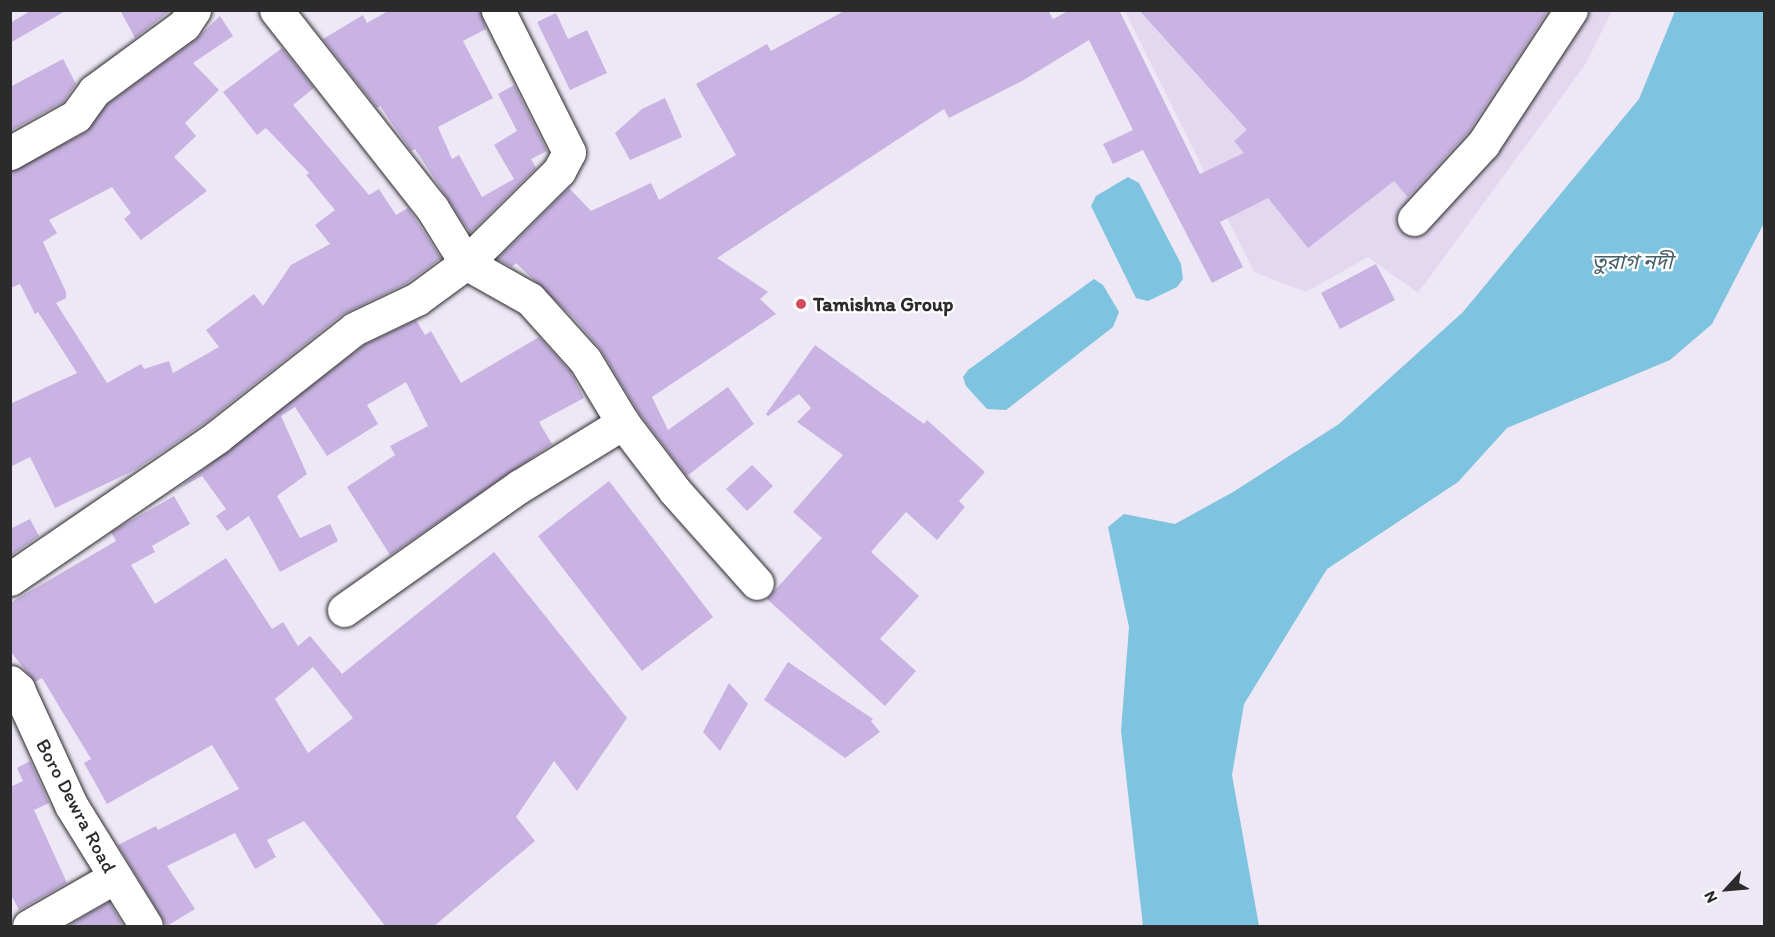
<!DOCTYPE html>
<meta charset="utf-8">
<style>
body{margin:0}
#map{position:relative;width:1775px;height:937px;overflow:hidden;background:#eee8f6;font-family:Itim,"Noto Sans Bengali",sans-serif}
div>[style]{position:absolute}
.built>*{inset:0;background:#e3d8f0}
.water>*{inset:0;background:#7ec3df}
.building>*{inset:0;background:#c8b3e2}
.roads{filter:drop-shadow(0 0 2px #2b2b2b) drop-shadow(0 0 2px #2b2b2b)}
.minor>*{height:33px;margin:-16.5px;padding:0 16.5px;transform-origin:16.5px;border-radius:16.5px;background:#fff}
.dots>*{width:16px;height:16px;translate:-50% -50%;box-sizing:border-box;border:3px solid #fff;border-radius:50%}
span{translate:-50% -50%;white-space:nowrap;text-align:center;line-height:1.15;-webkit-text-stroke:4.5px #fff;paint-order:stroke}
.poi-label{font-size:20px;color:#2b2b2b;font-weight:700}
.left{translate:0 -50%;text-align:left}
.street-label{font-size:20px;color:#2b2b2b}
.water-label{font-size:21px;color:#48606a;font-style:italic}
.frame{position:absolute;inset:0;border:12px solid #2b2b2b;pointer-events:none}
.north{position:absolute;left:1697px;top:859px;width:60px;height:60px;-webkit-text-stroke:4px #fff;paint-order:stroke;rotate:244deg;font-size:16px;font-weight:700;line-height:24px;text-align:center;color:#2b2b2b}
.north::after{content:'';display:block;margin:auto;width:21px;height:27px;background:#2b2b2b;clip-path:polygon(50% 0,100% 100%,50% 72%,0 100%)}
</style>
<div id="map">
<div class="built">
<i style="clip-path:polygon(1125px 11px,1612px 11px,1585px 65px,1418px 293px,1368px 257px,1306px 292px,1254px 272px)"></i>
</div>
<div class="water">
<i style="clip-path:polygon(1675px 11px,1764px 11px,1764px 223px,1712px 324px,1670px 360px,1507px 428px,1458px 482px,1327px 569px,1244px 704px,1232px 775px,1259px 926px,1143px 926px,1121px 731px,1129px 627px,1108px 527px,1124px 514px,1175px 524px,1233px 492px,1339px 424px,1463px 312px,1639px 99px)"></i>
<i style="clip-path:polygon(1128px 177px,1139px 183px,1181px 264px,1183px 279px,1177px 287px,1148px 301px,1136px 298px,1091px 206px,1096px 196px)"></i>
<i style="clip-path:polygon(1094px 279px,1103px 285px,1119px 312px,1113px 327px,1006px 410px,987px 409px,966px 386px,963px 377px,968px 370px)"></i>
</div>
<div class="building">
<i style="clip-path:polygon(32px 10px,67px 10px,10px 43px,10px 23px)"></i>
<i style="clip-path:polygon(120px 10px,171px 10px,135px 38px)"></i>
<i style="clip-path:polygon(390px 10px,480px 10px,486px 29px,463px 41px,493px 98px,438px 127px,452px 159px,459px 155px,482px 197px,514px 179px,494px 145px,517px 131px,498px 94px,514px 85px,547px 151px,531px 159px,536px 168px,470px 233px,415px 149px,411px 151px,380px 106px,377px 108px,323px 39px,363px 15px,367px 23px)"></i>
<i style="clip-path:polygon(846px 10px,1048px 10px,1053px 19px,1070px 10px,1119px 10px,1200px 174px,1244px 153px,1234px 141px,1247px 130px,1139px 10px,1548px 10px,1468px 132px,1408px 197px,1394px 181px,1308px 248px,1268px 198px,1220px 222px,1243px 267px,1212px 283px,1143px 150px,1113px 164px,1103px 144px,1133px 130px,1089px 40px,1022px 81px,949px 118px,944px 109px,717px 258px,768px 292px,760px 299px,776px 314px,652px 397px,668px 430px,728px 387px,754px 424px,687px 476px,639px 413px,601px 350px,573px 317px,516px 263px,512px 267px,497px 259px,569px 188px,591px 211px,651px 183px,659px 200px,736px 155px,696px 84px,767px 44px,771px 51px)"></i>
<i style="clip-path:polygon(556px 13px,568px 39px,587px 30px,607px 73px,570px 90px,537px 22px)"></i>
<i style="clip-path:polygon(220px 16px,233px 36px,193px 63px,219px 90px,185px 123px,196px 136px,174px 157px,207px 191px,141px 240px,124px 219px,131px 213px,112px 187px,49px 220px,57px 233px,43px 242px,66px 292px,66px 298px,56px 303px,107px 383px,141px 364px,144px 369px,169px 361px,173px 373px,219px 347px,206px 330px,254px 294px,263px 306px,291px 265px,330px 244px,315px 225px,335px 210px,306px 175px,309px 173px,266px 128px,257px 135px,223px 92px,282px 48px,314px 88px,293px 105px,369px 195px,379px 189px,396px 215px,408px 208px,441px 258px,407px 283px,343px 314px,206px 422px,135px 470px,55px 508px,30px 457px,10px 467px,10px 404px,77px 373px,38px 312px,35px 314px,20px 284px,10px 288px,10px 172px,86px 132px,107px 104px,195px 40px)"></i>
<i style="clip-path:polygon(63px 59px,76px 84px,63px 102px,10px 131px,10px 87px)"></i>
<i style="clip-path:polygon(665px 98px,682px 137px,630px 160px,615px 133px,642px 109px)"></i>
<i style="clip-path:polygon(1376px 264px,1395px 300px,1340px 329px,1321px 293px)"></i>
<i style="clip-path:polygon(416px 320px,425px 335px,431px 331px,461px 383px,539px 337px,570px 371px,584px 398px,539px 422px,552px 444px,390px 555px,347px 487px,395px 455px,390px 446px,428px 426px,406px 382px,367px 405px,378px 424px,327px 456px,295px 407px,281px 416px,307px 474px,277px 496px,300px 538px,330px 524px,338px 541px,280px 572px,249px 516px,227px 531px,216px 516px,226px 509px,202px 476px,178px 489px,364px 345px)"></i>
<i style="clip-path:polygon(815px 345px,924px 424px,927px 420px,985px 472px,959px 501px,965px 507px,937px 540px,906px 512px,871px 552px,919px 596px,880px 639px,916px 671px,885px 706px,767px 599px,822px 538px,793px 512px,843px 455px,797px 422px,811px 408px,799px 394px,768px 416px,766px 414px)"></i>
<i style="clip-path:polygon(752px 465px,773px 486px,747px 511px,726px 489px)"></i>
<i style="clip-path:polygon(609px 481px,713px 617px,642px 671px,538px 536px)"></i>
<i style="clip-path:polygon(evenodd,174px 496px,190px 524px,152px 546px,155px 552px,131px 565px,155px 604px,226px 558px,272px 629px,283px 622px,298px 646px,310px 636px,342px 674px,494px 552px,627px 718px,577px 791px,554px 761px,516px 817px,535px 841px,433px 927px,386px 927px,304px 821px,267px 840px,276px 857px,255px 869px,235px 833px,167px 866px,195px 909px,167px 926px,118px 845px,156px 826px,158px 830px,239px 789px,212px 745px,107px 804px,84px 763px,91px 759px,42px 678px,35px 682px,10px 651px,10px 603px,116px 541px,111px 532px,174px 496px,313px 667px,353px 718px,308px 753px,275px 699px,313px 667px)"></i>
<i style="clip-path:polygon(30px 519px,39px 536px,10px 556px,10px 529px)"></i>
<i style="clip-path:polygon(788px 662px,873px 719px,871px 721px,880px 732px,845px 758px,764px 700px)"></i>
<i style="clip-path:polygon(729px 683px,748px 704px,720px 751px,703px 732px)"></i>
<i style="clip-path:polygon(30px 761px,49px 803px,34px 810px,67px 883px,19px 910px,10px 893px,10px 787px,23px 781px,17px 768px)"></i>
<i style="clip-path:polygon(109px 902px,124px 927px,66px 927px)"></i>
</div>
<div class="roads">
<div class="minor">
<i style="left:276px;top:10px;width:252px;rotate:51.8deg"></i>
<i style="left:432px;top:208px;width:65px;rotate:58.3deg"></i>
<i style="left:466px;top:263px;width:73px;rotate:29.4deg"></i>
<i style="left:530px;top:299px;width:82px;rotate:48deg"></i>
<i style="left:585px;top:360px;width:74px;rotate:58.9deg"></i>
<i style="left:623px;top:423px;width:86px;rotate:52.6deg"></i>
<i style="left:675px;top:491px;width:123px;rotate:48.3deg"></i>
<i style="left:10px;top:153px;width:76px;rotate:-29.3deg"></i>
<i style="left:76px;top:116px;width:31px;rotate:-54deg"></i>
<i style="left:94px;top:91px;width:112px;rotate:-36.3deg"></i>
<i style="left:184px;top:25px;width:18px;rotate:-56deg"></i>
<i style="left:1414px;top:219px;width:102px;rotate:-47.4deg"></i>
<i style="left:1483px;top:144px;width:160px;rotate:-56.7deg"></i>
<i style="left:10px;top:579px;width:251px;rotate:-34.4deg"></i>
<i style="left:217px;top:437px;width:174px;rotate:-38.2deg"></i>
<i style="left:354px;top:329px;width:70px;rotate:-25.5deg"></i>
<i style="left:417px;top:299px;width:61px;rotate:-36.3deg"></i>
<i style="left:466px;top:263px;width:131px;rotate:-44.7deg"></i>
<i style="left:559px;top:171px;width:21px;rotate:-62deg"></i>
<i style="left:569px;top:152px;width:159px;rotate:-116.6deg"></i>
<i style="left:344px;top:610px;width:215px;rotate:-35.2deg"></i>
<i style="left:520px;top:486px;width:121px;rotate:-31.5deg"></i>
<i style="left:10px;top:682px;width:11px;rotate:41deg"></i>
<i style="left:18px;top:689px;width:128px;rotate:65.4deg"></i>
<i style="left:71px;top:805px;width:142px;rotate:58.2deg"></i>
<i style="left:29px;top:926px;width:97px;rotate:-29.7deg"></i>
</div>
</div>
<div class="dots">
<i style="left:801px;top:304px;background:#d1495b"></i>
</div>
<div class="poi-label">
<span class="left" style="left:813px;top:304px">Tamishna Group</span>
</div>
<div class="street-label">
<span style="left:76px;top:806px;rotate:62deg">Boro Dewra Road</span>
</div>
<div class="water-label">
<span style="left:1632px;top:262px">তুরাগ নদী</span>
</div>
<div class="frame"></div>
<div class="north">N</div>
</div>
